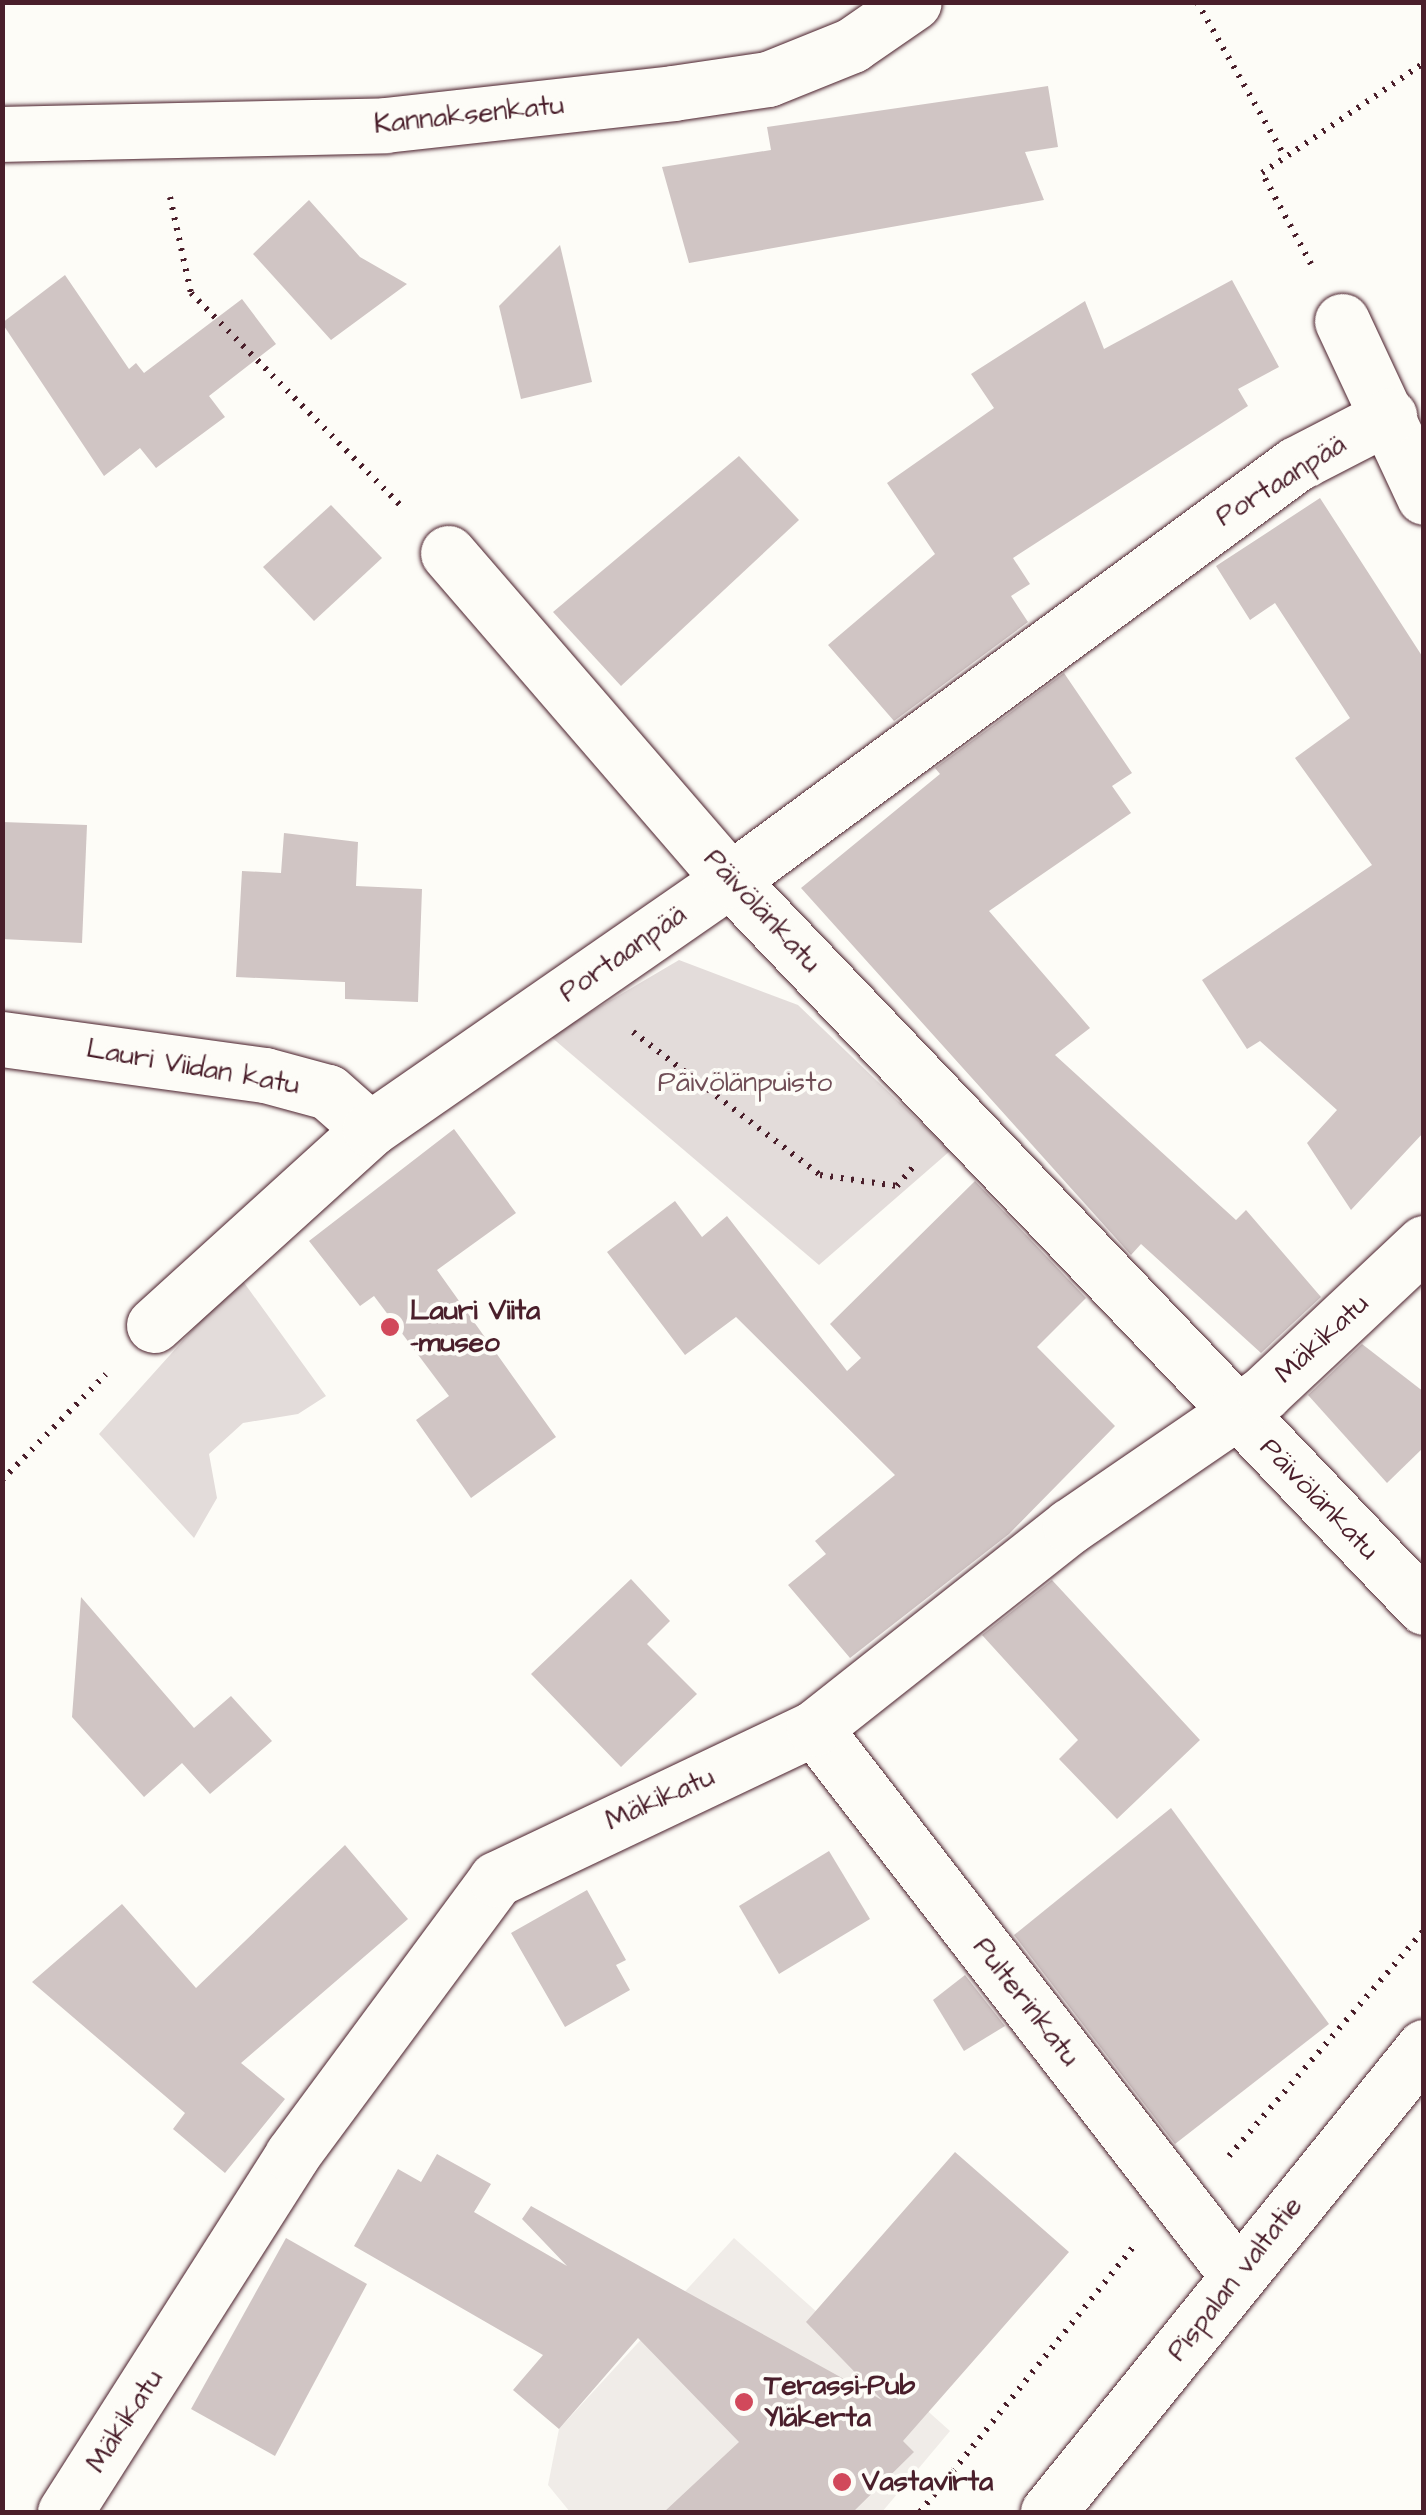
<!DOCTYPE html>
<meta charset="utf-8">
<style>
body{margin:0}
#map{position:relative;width:1426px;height:2515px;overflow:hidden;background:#fdfcf7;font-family:"Architects Daughter",sans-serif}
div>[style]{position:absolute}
.built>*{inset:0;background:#f0ece8}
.green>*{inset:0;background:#e3dcda}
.building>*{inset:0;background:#d0c5c4}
.path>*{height:6px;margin-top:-3px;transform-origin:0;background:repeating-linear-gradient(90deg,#4a1f2b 0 2.5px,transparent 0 10.5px)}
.roads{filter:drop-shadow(0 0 2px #4a1f2b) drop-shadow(0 0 2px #4a1f2b)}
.street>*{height:55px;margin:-27.5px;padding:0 27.5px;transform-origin:27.5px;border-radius:27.5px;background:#fdfcf7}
.secondary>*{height:55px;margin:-27.5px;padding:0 27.5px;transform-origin:27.5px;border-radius:27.5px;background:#fdfcf7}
.dots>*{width:28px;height:28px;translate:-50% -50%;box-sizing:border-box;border:5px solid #fdfcf7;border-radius:50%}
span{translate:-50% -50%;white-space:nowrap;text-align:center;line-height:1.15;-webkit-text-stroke:8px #fdfcf7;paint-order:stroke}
.street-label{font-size:28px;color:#4a1f2b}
.park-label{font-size:28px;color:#704e57}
.poi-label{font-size:28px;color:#4a1f2b;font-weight:700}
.left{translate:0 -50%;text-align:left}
.frame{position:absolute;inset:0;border:5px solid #4a1f2b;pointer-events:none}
</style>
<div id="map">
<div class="built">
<i style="clip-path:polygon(734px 2238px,950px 2431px,882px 2512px,570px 2512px,548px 2485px,559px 2429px)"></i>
</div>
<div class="green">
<i style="clip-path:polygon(679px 960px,798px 1005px,950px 1151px,819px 1265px,550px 1036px)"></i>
<i style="clip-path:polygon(240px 1277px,326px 1396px,298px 1414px,243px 1423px,209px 1454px,217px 1498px,194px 1538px,99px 1434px)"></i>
</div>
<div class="building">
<i style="clip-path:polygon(1048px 86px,1058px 147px,1025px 152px,1044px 200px,689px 263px,662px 167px,771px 150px,767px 127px)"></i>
<i style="clip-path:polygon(309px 200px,360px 257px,407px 284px,331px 340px,253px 254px)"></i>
<i style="clip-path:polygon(560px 245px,592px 382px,521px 399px,499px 306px)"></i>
<i style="clip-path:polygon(65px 275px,129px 369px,136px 363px,144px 373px,242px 299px,276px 344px,209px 396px,225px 417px,156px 468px,140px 448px,104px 476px,2px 323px)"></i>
<i style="clip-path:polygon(1232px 280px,1279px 367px,1238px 389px,1248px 406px,1013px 558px,1030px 584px,1011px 596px,1028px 622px,894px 721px,828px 645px,935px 554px,887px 483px,994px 408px,971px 374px,1085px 301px,1104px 349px)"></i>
<i style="clip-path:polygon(739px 456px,799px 520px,621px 686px,553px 612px)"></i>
<i style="clip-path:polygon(1320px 498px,1424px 659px,1424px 1132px,1351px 1210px,1307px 1143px,1337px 1110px,1260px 1041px,1247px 1049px,1202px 980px,1372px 865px,1295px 758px,1350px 718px,1275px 603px,1250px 620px,1216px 566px)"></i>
<i style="clip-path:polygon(331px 505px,382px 558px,314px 621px,263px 567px)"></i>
<i style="clip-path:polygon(1064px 673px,1132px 773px,1112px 786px,1131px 813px,989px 911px,1090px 1028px,1055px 1055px,1236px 1220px,1246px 1210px,1321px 1297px,1261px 1353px,1141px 1244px,1131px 1255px,801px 888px,940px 774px,935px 768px)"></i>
<i style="clip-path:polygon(2px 822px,87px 825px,82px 943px,2px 939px)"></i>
<i style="clip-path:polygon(284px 833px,358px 842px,356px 886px,422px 889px,418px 1002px,345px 999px,345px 982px,236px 977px,242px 871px,281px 873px)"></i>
<i style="clip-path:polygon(454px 1129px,516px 1213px,437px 1270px,556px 1437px,471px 1498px,416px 1420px,449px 1396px,374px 1296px,360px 1306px,309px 1241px)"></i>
<i style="clip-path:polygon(975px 1181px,1086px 1298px,1037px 1347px,1115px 1426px,1009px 1534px,850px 1658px,788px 1585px,826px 1554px,815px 1541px,895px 1475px,736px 1317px,685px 1355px,607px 1252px,675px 1201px,702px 1237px,727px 1216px,847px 1371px,861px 1358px,830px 1324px)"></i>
<i style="clip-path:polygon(1362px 1344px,1424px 1392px,1424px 1447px,1387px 1483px,1308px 1395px)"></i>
<i style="clip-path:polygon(631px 1579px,670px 1621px,647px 1644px,697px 1694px,621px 1767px,531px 1674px)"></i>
<i style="clip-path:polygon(1052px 1580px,1200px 1740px,1117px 1819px,1059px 1759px,1078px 1740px,982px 1635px)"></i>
<i style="clip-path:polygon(81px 1597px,194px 1728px,231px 1696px,272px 1741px,210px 1794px,182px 1763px,144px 1797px,72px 1717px)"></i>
<i style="clip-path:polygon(1171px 1808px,1329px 2024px,1175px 2144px,1014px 1935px)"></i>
<i style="clip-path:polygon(345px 1845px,408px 1919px,241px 2063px,285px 2099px,225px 2173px,173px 2129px,185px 2113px,32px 1982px,122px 1904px,196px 1988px)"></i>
<i style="clip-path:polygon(829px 1851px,870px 1919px,779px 1974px,739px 1906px)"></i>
<i style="clip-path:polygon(587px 1890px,626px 1960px,616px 1965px,630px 1990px,565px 2027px,511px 1933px)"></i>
<i style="clip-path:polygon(965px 1975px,1005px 2026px,964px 2051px,933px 2000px)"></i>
<i style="clip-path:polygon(955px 2152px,1069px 2252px,903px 2441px,914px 2452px,853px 2512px,664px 2512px,739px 2442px,638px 2338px,559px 2429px,513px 2390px,543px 2355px,354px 2246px,398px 2169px,421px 2182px,437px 2154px,491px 2184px,474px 2212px,567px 2266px,522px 2219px,531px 2206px,882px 2400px,806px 2322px)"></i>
<i style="clip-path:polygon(286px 2238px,367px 2284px,275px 2456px,191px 2409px)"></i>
</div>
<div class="path">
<i style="left:1197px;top:2px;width:178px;rotate:60.4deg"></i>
<i style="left:170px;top:197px;width:98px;rotate:77.7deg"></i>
<i style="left:191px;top:293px;width:299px;rotate:45.4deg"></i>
<i style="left:1311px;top:264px;width:103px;rotate:-118.3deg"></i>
<i style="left:1262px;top:173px;width:196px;rotate:-34.2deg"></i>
<i style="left:633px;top:1032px;width:235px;rotate:37.4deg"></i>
<i style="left:820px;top:1175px;width:78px;rotate:8.1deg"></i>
<i style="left:897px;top:1186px;width:25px;rotate:-50deg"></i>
<i style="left:2px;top:1480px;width:148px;rotate:-45.5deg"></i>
<i style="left:1229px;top:2156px;width:298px;rotate:-49.2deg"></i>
<i style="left:920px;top:2512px;width:340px;rotate:-51.2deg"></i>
</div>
<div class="roads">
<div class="street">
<i style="left:2px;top:134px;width:383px;rotate:-1.3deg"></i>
<i style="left:385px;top:125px;width:290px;rotate:-6.3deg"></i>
<i style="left:673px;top:93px;width:96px;rotate:-8.4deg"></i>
<i style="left:768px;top:79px;width:91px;rotate:-22deg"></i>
<i style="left:852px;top:45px;width:75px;rotate:-34.7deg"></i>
<i style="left:1342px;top:321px;width:194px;rotate:65deg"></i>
<i style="left:448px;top:553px;width:432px;rotate:49.2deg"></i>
<i style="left:730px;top:880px;width:1005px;rotate:46.33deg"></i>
<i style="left:2px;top:1039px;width:265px;rotate:7.8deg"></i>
<i style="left:265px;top:1075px;width:65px;rotate:15.1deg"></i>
<i style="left:328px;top:1092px;width:56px;rotate:41.4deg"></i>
<i style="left:154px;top:1325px;width:292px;rotate:-42.2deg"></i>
<i style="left:370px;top:1129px;width:438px;rotate:-34.7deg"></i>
<i style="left:730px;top:880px;width:702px;rotate:-36.32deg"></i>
<i style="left:1296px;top:464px;width:105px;rotate:-27.3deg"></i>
<i style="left:814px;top:1728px;width:691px;rotate:52.28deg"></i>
<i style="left:65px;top:2512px;width:423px;rotate:-57.5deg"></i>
<i style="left:292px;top:2155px;width:343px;rotate:-53.5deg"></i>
<i style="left:496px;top:1879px;width:352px;rotate:-25.4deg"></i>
<i style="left:814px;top:1728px;width:326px;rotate:-38.3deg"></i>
<i style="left:1070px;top:1526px;width:235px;rotate:-34.4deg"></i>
<i style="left:1264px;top:1393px;width:219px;rotate:-43.2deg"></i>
</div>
<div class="secondary">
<i style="left:1048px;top:2512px;width:598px;rotate:-51.04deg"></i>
</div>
</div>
<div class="dots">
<i style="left:390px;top:1327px;background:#d1495b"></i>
<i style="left:744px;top:2402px;background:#d1495b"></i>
<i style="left:842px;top:2482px;background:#d1495b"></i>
</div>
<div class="street-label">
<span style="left:469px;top:115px;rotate:-6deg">Kannaksenkatu</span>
<span style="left:1281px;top:481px;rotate:-32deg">Portaanpää</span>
<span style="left:762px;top:911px;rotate:47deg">Päivölänkatu</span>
<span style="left:623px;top:954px;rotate:-35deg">Portaanpää</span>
<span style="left:193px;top:1067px;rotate:10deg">Lauri Viidan katu</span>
<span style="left:1322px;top:1339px;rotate:-43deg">Mäkikatu</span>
<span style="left:1319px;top:1499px;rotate:46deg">Päivölänkatu</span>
<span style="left:660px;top:1799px;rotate:-24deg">Mäkikatu</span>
<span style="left:1026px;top:2002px;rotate:52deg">Pulterinkatu</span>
<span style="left:1235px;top:2279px;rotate:-52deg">Pispalan valtatie</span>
<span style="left:125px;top:2421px;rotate:-57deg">Mäkikatu</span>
</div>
<div class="park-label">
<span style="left:745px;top:1083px">Päivölänpuisto</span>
</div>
<div class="poi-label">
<span class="left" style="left:410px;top:1327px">Lauri Viita<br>-museo</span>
<span class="left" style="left:764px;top:2402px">Terassi-Pub<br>Yläkerta</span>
<span class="left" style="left:862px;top:2482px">Vastavirta</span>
</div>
<div class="frame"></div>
</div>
